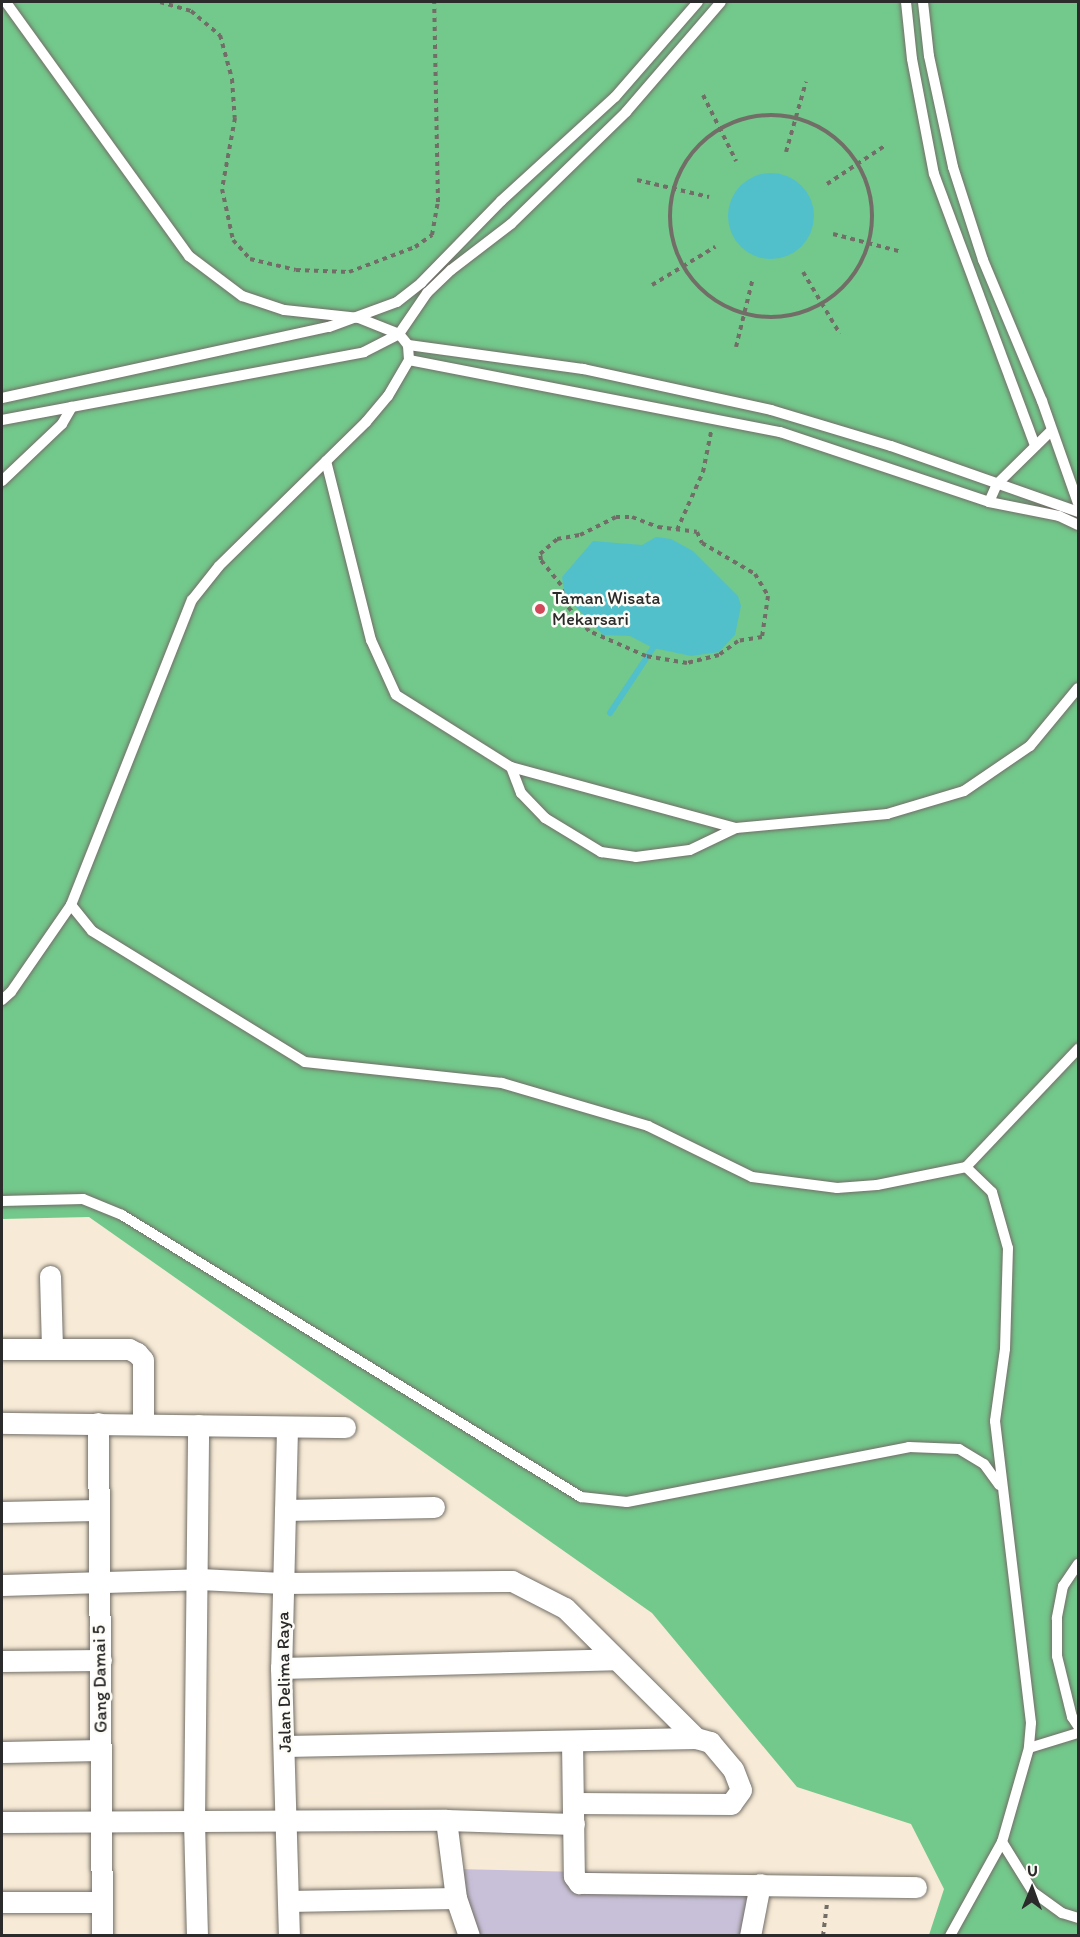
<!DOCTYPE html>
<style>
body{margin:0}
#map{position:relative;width:1080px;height:1937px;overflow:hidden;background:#f7ead6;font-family:Itim,sans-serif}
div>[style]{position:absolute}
.industrial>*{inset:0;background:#c8c0d8}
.green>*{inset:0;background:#73c88b}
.water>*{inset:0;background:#52c0ca}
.round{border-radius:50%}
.stream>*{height:6px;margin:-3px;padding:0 3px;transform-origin:3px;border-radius:3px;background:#52c0ca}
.path>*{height:4px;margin-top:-2px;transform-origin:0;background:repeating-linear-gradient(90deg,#726e67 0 4.5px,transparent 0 9px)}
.path>.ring{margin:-2px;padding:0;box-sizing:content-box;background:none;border:4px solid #726e67;border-radius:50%}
.roads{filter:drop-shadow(0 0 2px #726e67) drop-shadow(0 0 2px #726e67)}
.service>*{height:10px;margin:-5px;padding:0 5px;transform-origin:5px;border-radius:5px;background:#fff}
.minor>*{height:21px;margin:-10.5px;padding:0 10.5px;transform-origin:10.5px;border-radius:10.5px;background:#fff}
.dots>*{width:16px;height:16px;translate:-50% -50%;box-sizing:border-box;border:3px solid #fdfcf7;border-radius:50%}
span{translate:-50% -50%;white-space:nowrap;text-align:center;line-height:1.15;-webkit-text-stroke:5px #fdfcf7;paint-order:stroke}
.poi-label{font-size:18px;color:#2b2b2b}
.left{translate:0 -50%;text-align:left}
.street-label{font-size:18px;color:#2b2b2b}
.frame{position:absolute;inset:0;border:3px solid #2b2b2b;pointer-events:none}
.north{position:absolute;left:1002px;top:1859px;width:60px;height:60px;-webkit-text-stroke:4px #fdfcf7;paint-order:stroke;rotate:1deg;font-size:16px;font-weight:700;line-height:24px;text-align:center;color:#2b2b2b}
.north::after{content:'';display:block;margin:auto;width:21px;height:27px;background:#2b2b2b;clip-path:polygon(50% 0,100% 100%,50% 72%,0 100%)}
</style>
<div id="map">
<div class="industrial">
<i style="clip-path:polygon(455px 1869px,754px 1876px,750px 1935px,478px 1935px)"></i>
</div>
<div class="green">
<i style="clip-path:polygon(2px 2px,1078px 2px,1078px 1935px,929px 1935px,944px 1889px,911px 1824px,797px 1787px,652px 1613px,89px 1217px,2px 1219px)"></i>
</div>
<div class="water">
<i class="round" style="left:728px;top:173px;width:86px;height:86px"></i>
<i style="clip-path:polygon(656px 537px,671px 539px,693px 551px,738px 596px,741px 606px,735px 635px,719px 652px,691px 656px,653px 648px,630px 636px,603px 635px,565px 596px,562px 577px,593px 541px,642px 545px)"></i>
</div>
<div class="stream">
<i style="left:610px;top:713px;width:78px;rotate:-56.5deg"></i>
</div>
<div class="path">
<i style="left:160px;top:2px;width:32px;rotate:16deg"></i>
<i style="left:191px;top:11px;width:38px;rotate:40deg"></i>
<i style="left:220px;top:35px;width:46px;rotate:74.7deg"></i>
<i style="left:232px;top:79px;width:39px;rotate:86deg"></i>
<i style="left:235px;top:118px;width:72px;rotate:100.4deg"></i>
<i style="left:222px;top:189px;width:52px;rotate:77.8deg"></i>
<i style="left:233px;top:240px;width:25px;rotate:48deg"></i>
<i style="left:250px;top:259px;width:47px;rotate:13.4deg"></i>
<i style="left:296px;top:270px;width:53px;rotate:2.2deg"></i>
<i style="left:349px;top:272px;width:71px;rotate:-20.7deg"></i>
<i style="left:415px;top:247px;width:21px;rotate:-35deg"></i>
<i style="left:432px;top:235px;width:34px;rotate:-80deg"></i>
<i style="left:438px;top:202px;width:200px;rotate:-91.1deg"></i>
<i style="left:703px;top:95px;width:74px;rotate:63.4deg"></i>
<i class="ring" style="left:670px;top:115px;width:198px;height:198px"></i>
<i style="left:786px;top:152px;width:73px;rotate:-74.1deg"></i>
<i style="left:637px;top:180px;width:74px;rotate:13.3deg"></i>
<i style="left:827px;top:184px;width:71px;rotate:-33.5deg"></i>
<i style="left:833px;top:234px;width:71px;rotate:14.6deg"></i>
<i style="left:803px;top:272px;width:72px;rotate:59.2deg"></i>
<i style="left:652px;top:285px;width:74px;rotate:-31.1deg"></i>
<i style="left:736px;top:347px;width:71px;rotate:-76.2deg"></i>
<i style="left:616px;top:517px;width:16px"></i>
<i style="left:632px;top:517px;width:28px;rotate:21deg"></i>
<i style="left:658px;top:527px;width:39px;rotate:7deg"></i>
<i style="left:697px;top:532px;width:12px;rotate:66deg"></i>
<i style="left:702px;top:543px;width:61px;rotate:30.3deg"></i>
<i style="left:755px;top:574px;width:26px;rotate:59deg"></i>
<i style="left:768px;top:596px;width:41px;rotate:98.3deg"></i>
<i style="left:762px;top:637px;width:24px;rotate:171deg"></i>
<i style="left:738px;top:641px;width:24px;rotate:144deg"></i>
<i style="left:719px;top:655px;width:33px;rotate:166deg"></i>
<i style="left:687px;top:663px;width:42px;rotate:-170.3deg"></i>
<i style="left:646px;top:656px;width:62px;rotate:-156.3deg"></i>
<i style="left:589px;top:631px;width:37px;rotate:-131deg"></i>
<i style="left:565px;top:603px;width:18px;rotate:-103deg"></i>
<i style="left:561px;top:585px;width:32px;rotate:-129deg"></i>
<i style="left:541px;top:560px;width:6px;rotate:-99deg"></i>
<i style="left:540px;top:554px;width:23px;rotate:-41deg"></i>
<i style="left:557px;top:539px;width:23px;rotate:-10deg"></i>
<i style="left:580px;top:535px;width:40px;rotate:-26.6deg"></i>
<i style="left:677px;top:530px;width:64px;rotate:-65.9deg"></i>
<i style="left:703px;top:472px;width:41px;rotate:-78.7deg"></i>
<i style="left:823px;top:1936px;width:32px;rotate:-83deg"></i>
</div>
<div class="roads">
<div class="service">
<i style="left:906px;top:2px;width:57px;rotate:84deg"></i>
<i style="left:912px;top:59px;width:117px;rotate:79.2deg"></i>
<i style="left:934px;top:174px;width:290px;rotate:69.6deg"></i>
<i style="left:923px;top:2px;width:54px;rotate:83.7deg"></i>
<i style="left:929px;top:56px;width:114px;rotate:77.8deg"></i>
<i style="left:953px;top:167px;width:98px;rotate:72.1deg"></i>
<i style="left:983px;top:260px;width:153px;rotate:67.3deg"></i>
<i style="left:1042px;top:401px;width:108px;rotate:70.6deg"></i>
<i style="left:408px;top:345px;width:177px;rotate:7.8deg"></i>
<i style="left:583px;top:369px;width:192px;rotate:12.3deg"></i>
<i style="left:771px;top:410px;width:125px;rotate:16.7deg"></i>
<i style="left:891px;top:446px;width:198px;rotate:19.4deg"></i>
<i style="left:409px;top:360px;width:378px;rotate:11deg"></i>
<i style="left:780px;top:432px;width:220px;rotate:18.5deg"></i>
<i style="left:989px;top:502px;width:71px;rotate:11.3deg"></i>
<i style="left:1059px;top:516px;width:21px;rotate:25deg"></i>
<i style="left:2px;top:398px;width:335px;rotate:-12.3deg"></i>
<i style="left:329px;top:327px;width:72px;rotate:-20.2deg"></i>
<i style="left:397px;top:302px;width:31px;rotate:-38deg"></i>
<i style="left:421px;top:283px;width:115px;rotate:-45.7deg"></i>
<i style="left:501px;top:201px;width:154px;rotate:-42.4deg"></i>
<i style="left:615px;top:97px;width:126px;rotate:-48.9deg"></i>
<i style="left:2px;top:420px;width:368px;rotate:-10.6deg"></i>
<i style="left:364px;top:352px;width:39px;rotate:-27deg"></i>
<i style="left:399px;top:334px;width:50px;rotate:-55.7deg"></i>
<i style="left:427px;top:293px;width:33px;rotate:-44deg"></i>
<i style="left:451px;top:270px;width:76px;rotate:-37.5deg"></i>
<i style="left:511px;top:224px;width:161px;rotate:-44.2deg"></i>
<i style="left:626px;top:112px;width:145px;rotate:-49.2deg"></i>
<i style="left:326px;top:461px;width:185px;rotate:75.9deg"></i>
<i style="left:371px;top:640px;width:60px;rotate:65.6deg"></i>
<i style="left:396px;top:695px;width:136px;rotate:32.1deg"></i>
<i style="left:511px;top:767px;width:233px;rotate:15.2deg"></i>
<i style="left:736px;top:828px;width:152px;rotate:-5.3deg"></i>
<i style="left:887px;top:814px;width:80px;rotate:-16.6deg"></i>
<i style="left:964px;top:791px;width:80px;rotate:-34.3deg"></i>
<i style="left:1030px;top:746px;width:75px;rotate:-50.4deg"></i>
<i style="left:2px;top:481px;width:83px;rotate:-43.5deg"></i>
<i style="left:62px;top:424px;width:20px;rotate:-60deg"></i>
<i style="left:989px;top:502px;width:20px;rotate:-66deg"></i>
<i style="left:997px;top:484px;width:74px;rotate:-44.5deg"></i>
<i style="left:511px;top:767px;width:28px;rotate:69deg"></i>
<i style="left:521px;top:793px;width:35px;rotate:46deg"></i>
<i style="left:545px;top:818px;width:66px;rotate:31.3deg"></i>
<i style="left:601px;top:852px;width:35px;rotate:8deg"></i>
<i style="left:636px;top:857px;width:54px;rotate:-7.4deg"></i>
<i style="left:690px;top:850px;width:51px;rotate:-25.6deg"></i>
<i style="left:71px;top:905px;width:33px;rotate:51deg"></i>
<i style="left:92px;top:931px;width:250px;rotate:31.6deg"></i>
<i style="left:305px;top:1062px;width:198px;rotate:6.1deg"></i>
<i style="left:502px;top:1083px;width:152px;rotate:16.4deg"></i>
<i style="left:648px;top:1126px;width:116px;rotate:26.1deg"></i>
<i style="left:752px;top:1177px;width:86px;rotate:7.4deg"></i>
<i style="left:837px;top:1188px;width:40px;rotate:-4.3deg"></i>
<i style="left:877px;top:1185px;width:91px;rotate:-11.4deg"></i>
<i style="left:966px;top:1167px;width:36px;rotate:44deg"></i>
<i style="left:992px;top:1192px;width:58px;rotate:74.1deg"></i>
<i style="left:1008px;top:1248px;width:101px;rotate:91.7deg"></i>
<i style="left:1005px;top:1349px;width:73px;rotate:97.9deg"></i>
<i style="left:995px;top:1421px;width:304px;rotate:83.2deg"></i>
<i style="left:1031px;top:1723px;width:25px;rotate:95deg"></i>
<i style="left:1029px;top:1748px;width:98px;rotate:106deg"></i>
<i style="left:1002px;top:1842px;width:107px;rotate:119deg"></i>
<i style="left:2px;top:1000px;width:12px;rotate:-42deg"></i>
<i style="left:11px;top:992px;width:106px;rotate:-55.4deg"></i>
<i style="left:71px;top:905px;width:328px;rotate:-68.4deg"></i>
<i style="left:192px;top:600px;width:43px;rotate:-51.5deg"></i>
<i style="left:219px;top:566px;width:206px;rotate:-44.4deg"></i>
<i style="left:366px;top:422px;width:34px;rotate:-50deg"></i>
<i style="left:388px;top:396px;width:42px;rotate:-59.7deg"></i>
<i style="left:409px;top:360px;width:15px;rotate:-94deg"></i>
<i style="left:408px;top:345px;width:14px;rotate:-129deg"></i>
<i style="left:399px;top:334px;width:43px;rotate:-158.2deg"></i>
<i style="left:359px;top:318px;width:75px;rotate:-173.9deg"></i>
<i style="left:284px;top:310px;width:44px;rotate:-161.6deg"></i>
<i style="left:242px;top:296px;width:66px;rotate:-143deg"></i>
<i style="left:189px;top:256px;width:313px;rotate:-125.8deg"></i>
<i style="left:966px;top:1167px;width:163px;rotate:-46.5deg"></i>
<i style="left:2px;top:1201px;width:81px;rotate:-1.4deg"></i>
<i style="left:83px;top:1199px;width:42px;rotate:22.3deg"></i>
<i style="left:122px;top:1215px;width:539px;rotate:31.57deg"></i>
<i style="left:581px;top:1497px;width:46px;rotate:6.2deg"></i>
<i style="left:627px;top:1502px;width:287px;rotate:-11deg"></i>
<i style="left:909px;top:1447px;width:50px;rotate:2.3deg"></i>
<i style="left:959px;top:1449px;width:29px;rotate:31deg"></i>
<i style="left:984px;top:1464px;width:26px;rotate:54deg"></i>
<i style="left:1078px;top:1564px;width:27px;rotate:124deg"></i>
<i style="left:1063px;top:1586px;width:33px;rotate:101deg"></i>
<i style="left:1057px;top:1618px;width:38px;rotate:90deg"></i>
<i style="left:1057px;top:1656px;width:63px;rotate:76.2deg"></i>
<i style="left:1072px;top:1717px;width:11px;rotate:56deg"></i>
<i style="left:1029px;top:1748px;width:51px;rotate:-17deg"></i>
<i style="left:1002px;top:1842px;width:59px;rotate:58.2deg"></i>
<i style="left:1033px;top:1892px;width:36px;rotate:36deg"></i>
<i style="left:1062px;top:1913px;width:17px;rotate:17deg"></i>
</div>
<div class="minor">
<i style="left:50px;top:1276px;width:73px;rotate:88.4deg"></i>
<i style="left:2px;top:1349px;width:127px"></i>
<i style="left:129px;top:1349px;width:9px;rotate:27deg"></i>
<i style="left:137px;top:1353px;width:9px;rotate:49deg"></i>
<i style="left:143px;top:1360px;width:63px;rotate:90deg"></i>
<i style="left:2px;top:1423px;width:343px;rotate:0.7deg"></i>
<i style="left:98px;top:1423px;width:513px;rotate:89.55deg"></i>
<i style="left:287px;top:1429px;width:239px;rotate:91.4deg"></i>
<i style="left:281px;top:1668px;width:268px;rotate:88.3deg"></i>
<i style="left:285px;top:1510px;width:149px;rotate:-1.2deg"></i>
<i style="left:2px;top:1512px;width:94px;rotate:-1.2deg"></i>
<i style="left:2px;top:1585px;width:197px;rotate:-1.7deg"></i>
<i style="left:199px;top:1579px;width:84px;rotate:2.7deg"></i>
<i style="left:283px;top:1583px;width:229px;rotate:-0.5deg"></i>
<i style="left:512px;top:1581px;width:59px;rotate:27deg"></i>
<i style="left:565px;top:1608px;width:185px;rotate:44.8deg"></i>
<i style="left:2px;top:1661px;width:99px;rotate:-0.6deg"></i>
<i style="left:281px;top:1668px;width:335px;rotate:-1.5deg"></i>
<i style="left:572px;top:1741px;width:135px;rotate:89.2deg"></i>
<i style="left:574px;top:1876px;width:9px;rotate:54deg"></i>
<i style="left:579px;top:1883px;width:337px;rotate:0.7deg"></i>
<i style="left:285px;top:1746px;width:411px;rotate:-1.1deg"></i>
<i style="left:696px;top:1738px;width:15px;rotate:16deg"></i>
<i style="left:710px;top:1742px;width:35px;rotate:50deg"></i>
<i style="left:733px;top:1769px;width:22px;rotate:69deg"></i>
<i style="left:741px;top:1790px;width:17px;rotate:126deg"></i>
<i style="left:731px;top:1804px;width:158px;rotate:-179.6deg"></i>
<i style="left:2px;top:1752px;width:99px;rotate:-1.2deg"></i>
<i style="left:446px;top:1820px;width:79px;rotate:82.7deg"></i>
<i style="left:456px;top:1898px;width:40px;rotate:71.1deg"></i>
<i style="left:2px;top:1822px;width:444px;rotate:-0.3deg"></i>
<i style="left:446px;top:1820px;width:128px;rotate:1.8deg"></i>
<i style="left:288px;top:1901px;width:168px;rotate:-1deg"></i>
<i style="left:2px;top:1902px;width:99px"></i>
<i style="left:197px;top:1936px;width:114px;rotate:-91.5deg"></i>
<i style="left:194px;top:1822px;width:397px;rotate:-89.4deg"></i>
<i style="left:750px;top:1936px;width:53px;rotate:-79.1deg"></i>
</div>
</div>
<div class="dots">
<i style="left:540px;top:609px;background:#d1495b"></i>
</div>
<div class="poi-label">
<span class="left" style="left:552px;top:609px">Taman Wisata<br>Mekarsari</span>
</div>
<div class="street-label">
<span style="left:100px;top:1679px;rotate:-91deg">Gang Damai 5</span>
<span style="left:284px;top:1682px;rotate:-91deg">Jalan Delima Raya</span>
</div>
<div class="frame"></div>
<div class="north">U</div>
</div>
